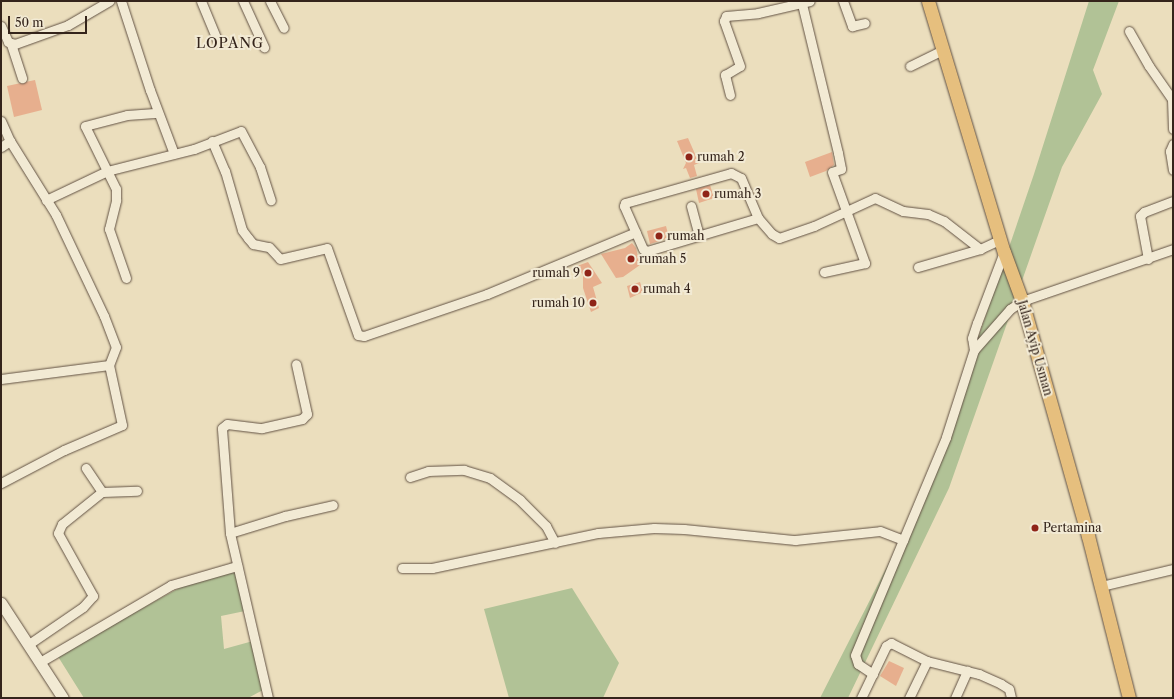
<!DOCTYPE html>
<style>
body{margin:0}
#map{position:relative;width:1174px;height:699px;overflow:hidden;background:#ebdebd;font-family:"Libre Caslon Text",serif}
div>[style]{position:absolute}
.green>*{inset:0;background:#b1c296}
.building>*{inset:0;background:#e7af8e}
.roads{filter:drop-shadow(0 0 1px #625244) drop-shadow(0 0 1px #625244)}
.minor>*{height:9px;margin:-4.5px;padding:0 4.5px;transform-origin:4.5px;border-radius:4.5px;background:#f2ead4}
.tertiary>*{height:11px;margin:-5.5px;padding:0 5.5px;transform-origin:5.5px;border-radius:5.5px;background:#f2ead4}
.primary>*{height:13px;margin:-6.5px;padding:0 6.5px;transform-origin:6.5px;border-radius:6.5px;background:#e6bf7e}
.dots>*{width:11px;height:11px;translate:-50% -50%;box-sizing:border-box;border:2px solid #f2ead4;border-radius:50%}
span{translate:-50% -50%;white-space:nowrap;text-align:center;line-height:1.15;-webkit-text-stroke:4px #f2ead4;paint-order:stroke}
.poi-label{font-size:12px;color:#34241b}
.left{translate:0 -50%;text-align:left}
.right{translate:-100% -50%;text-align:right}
.street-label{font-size:12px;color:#34241b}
.quarter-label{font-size:14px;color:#34241b;letter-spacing:1px}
.frame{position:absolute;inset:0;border:2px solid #34241b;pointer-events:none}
.scale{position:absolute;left:8px;top:16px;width:79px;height:18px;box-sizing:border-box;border:2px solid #34241b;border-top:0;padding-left:5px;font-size:12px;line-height:14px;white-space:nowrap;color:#34241b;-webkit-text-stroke:3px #f2ead4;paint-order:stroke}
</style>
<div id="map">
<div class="green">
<i style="clip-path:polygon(1089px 1px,1119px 1px,1093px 70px,1102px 94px,1062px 167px,949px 488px,848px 698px,820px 698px,927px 488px,1034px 174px)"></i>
<i style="clip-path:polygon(241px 566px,245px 611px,221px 616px,224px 649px,253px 641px,263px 690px,248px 698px,84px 698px,57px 655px,201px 576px)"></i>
<i style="clip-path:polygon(572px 588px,619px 663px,603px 698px,509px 698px,484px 609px)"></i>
</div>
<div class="building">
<i style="clip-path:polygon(35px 80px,42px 110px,14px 117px,7px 86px)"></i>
<i style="clip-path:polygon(688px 138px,699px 163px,694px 165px,697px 176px,690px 178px,686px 168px,683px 169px,686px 163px,677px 141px)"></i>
<i style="clip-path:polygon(832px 152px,834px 165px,826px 171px,810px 177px,805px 162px)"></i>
<i style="clip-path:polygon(710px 185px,714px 198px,699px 203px,696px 189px)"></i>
<i style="clip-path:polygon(666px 226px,669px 238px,650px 244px,647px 231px)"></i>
<i style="clip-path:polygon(632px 243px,636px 248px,640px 265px,623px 277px,616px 278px,601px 254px,625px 248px)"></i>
<i style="clip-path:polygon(588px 262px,602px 283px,593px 287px,599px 308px,591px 312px,583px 288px,583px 275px,577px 266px)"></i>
<i style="clip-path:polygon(640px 282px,643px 292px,630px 298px,627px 286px)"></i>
<i style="clip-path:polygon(889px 661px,904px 668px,896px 686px,880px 676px)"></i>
</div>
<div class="roads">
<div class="minor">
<i style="left:121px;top:1px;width:94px;rotate:72deg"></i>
<i style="left:150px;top:90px;width:68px;rotate:69.4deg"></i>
<i style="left:201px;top:1px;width:44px;rotate:67.5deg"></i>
<i style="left:243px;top:1px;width:51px;rotate:65.5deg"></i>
<i style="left:270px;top:1px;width:30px;rotate:63deg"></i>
<i style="left:843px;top:1px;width:27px;rotate:70deg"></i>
<i style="left:852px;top:26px;width:13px;rotate:-13deg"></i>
<i style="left:802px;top:4px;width:153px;rotate:76.4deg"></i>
<i style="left:838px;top:153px;width:16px;rotate:79deg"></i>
<i style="left:841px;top:169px;width:9px;rotate:162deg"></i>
<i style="left:832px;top:172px;width:97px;rotate:70.1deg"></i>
<i style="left:865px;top:263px;width:42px;rotate:167.6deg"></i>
<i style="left:1px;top:26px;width:17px;rotate:66deg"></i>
<i style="left:8px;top:42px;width:7px;rotate:16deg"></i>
<i style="left:15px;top:44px;width:56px;rotate:-19.7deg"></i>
<i style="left:68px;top:25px;width:48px;rotate:-30.3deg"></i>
<i style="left:1129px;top:31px;width:40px;rotate:60.3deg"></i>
<i style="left:1149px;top:66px;width:40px;rotate:55.1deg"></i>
<i style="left:1172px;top:99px;width:30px;rotate:88deg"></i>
<i style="left:11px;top:44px;width:36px;rotate:72deg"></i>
<i style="left:910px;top:66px;width:37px;rotate:-26deg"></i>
<i style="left:730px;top:95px;width:21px;rotate:-104deg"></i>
<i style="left:725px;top:75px;width:17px;rotate:-31deg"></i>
<i style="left:740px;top:66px;width:48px;rotate:-109.6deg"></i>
<i style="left:724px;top:21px;width:5px;rotate:-68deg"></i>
<i style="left:726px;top:16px;width:32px;rotate:-5deg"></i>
<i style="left:758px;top:13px;width:53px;rotate:-13deg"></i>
<i style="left:1px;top:121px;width:22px;rotate:66deg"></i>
<i style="left:10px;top:141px;width:87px;rotate:58.1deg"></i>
<i style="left:56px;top:215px;width:112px;rotate:64.6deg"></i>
<i style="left:104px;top:316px;width:33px;rotate:69deg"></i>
<i style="left:116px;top:347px;width:19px;rotate:111deg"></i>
<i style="left:212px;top:141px;width:33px;rotate:67deg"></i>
<i style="left:225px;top:171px;width:61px;rotate:73.9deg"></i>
<i style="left:242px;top:230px;width:10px;rotate:53deg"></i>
<i style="left:248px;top:238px;width:8px;rotate:50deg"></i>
<i style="left:253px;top:244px;width:16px;rotate:11deg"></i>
<i style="left:269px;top:247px;width:16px;rotate:47deg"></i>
<i style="left:280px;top:259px;width:48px;rotate:-13.2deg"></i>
<i style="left:327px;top:248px;width:92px;rotate:70.4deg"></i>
<i style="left:358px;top:335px;width:6px;rotate:9deg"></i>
<i style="left:364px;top:336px;width:130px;rotate:-18.9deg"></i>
<i style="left:487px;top:294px;width:161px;rotate:-22.6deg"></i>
<i style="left:1173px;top:144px;width:8px;rotate:113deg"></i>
<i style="left:1170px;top:151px;width:19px;rotate:81deg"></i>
<i style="left:1px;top:147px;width:11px;rotate:-34deg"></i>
<i style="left:46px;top:200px;width:68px;rotate:-25.4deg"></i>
<i style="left:107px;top:171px;width:90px;rotate:-14.2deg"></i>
<i style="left:194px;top:149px;width:50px;rotate:-21deg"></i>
<i style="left:241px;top:131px;width:41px;rotate:62.2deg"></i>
<i style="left:260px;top:167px;width:35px;rotate:72deg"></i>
<i style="left:691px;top:206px;width:31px;rotate:75deg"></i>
<i style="left:758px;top:218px;width:116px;rotate:163.4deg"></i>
<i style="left:647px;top:251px;width:4px;rotate:-153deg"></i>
<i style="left:643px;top:249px;width:47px;rotate:-113.8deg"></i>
<i style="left:624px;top:206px;width:3px;rotate:-72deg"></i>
<i style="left:625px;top:203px;width:110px;rotate:-15.8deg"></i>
<i style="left:731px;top:173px;width:11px;rotate:27deg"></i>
<i style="left:741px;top:178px;width:43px;rotate:67deg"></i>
<i style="left:758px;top:218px;width:21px;rotate:49deg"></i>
<i style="left:772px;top:234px;width:8px;rotate:30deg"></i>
<i style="left:779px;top:238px;width:37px;rotate:-19deg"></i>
<i style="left:814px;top:226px;width:67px;rotate:-24.7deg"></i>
<i style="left:875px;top:198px;width:31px;rotate:25deg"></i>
<i style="left:903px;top:211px;width:25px;rotate:7deg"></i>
<i style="left:928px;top:214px;width:17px;rotate:24deg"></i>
<i style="left:944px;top:221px;width:46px;rotate:37.9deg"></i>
<i style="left:980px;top:249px;width:23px;rotate:-25deg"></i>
<i style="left:1148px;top:259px;width:44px;rotate:-100.5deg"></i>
<i style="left:1140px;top:216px;width:6px;rotate:-45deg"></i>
<i style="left:1144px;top:212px;width:31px;rotate:-21deg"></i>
<i style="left:918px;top:267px;width:65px;rotate:-16.2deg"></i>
<i style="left:126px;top:278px;width:52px;rotate:-109.1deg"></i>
<i style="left:109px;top:229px;width:30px;rotate:-76deg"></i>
<i style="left:116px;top:200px;width:11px;rotate:-90deg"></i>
<i style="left:116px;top:189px;width:70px;rotate:-116.2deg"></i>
<i style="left:85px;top:126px;width:43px;rotate:-14.7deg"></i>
<i style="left:127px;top:115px;width:31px;rotate:-4deg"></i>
<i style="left:974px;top:350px;width:12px;rotate:-99deg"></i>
<i style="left:972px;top:338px;width:16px;rotate:-72deg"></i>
<i style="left:977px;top:323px;width:76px;rotate:-69.2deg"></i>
<i style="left:1px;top:379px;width:109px;rotate:-7.4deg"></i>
<i style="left:410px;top:477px;width:19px;rotate:-18deg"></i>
<i style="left:428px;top:471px;width:36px;rotate:-2deg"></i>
<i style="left:464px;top:470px;width:27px;rotate:17deg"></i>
<i style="left:490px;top:478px;width:37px;rotate:36deg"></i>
<i style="left:520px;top:500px;width:37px;rotate:45deg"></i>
<i style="left:546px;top:526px;width:19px;rotate:62deg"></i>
<i style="left:1px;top:483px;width:71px;rotate:-27.6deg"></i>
<i style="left:64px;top:450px;width:63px;rotate:-23.3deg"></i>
<i style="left:122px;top:425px;width:61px;rotate:-102.2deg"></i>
<i style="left:102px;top:492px;width:35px;rotate:-2deg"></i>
<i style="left:230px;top:533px;width:58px;rotate:-17.2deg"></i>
<i style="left:285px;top:516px;width:49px;rotate:-12.9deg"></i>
<i style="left:402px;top:568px;width:30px"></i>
<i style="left:432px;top:568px;width:170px;rotate:-11.9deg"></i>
<i style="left:598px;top:533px;width:56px;rotate:-5.1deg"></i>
<i style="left:654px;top:528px;width:30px;rotate:2deg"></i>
<i style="left:684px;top:529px;width:112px;rotate:5.7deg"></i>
<i style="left:795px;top:540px;width:85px;rotate:-6deg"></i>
<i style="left:880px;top:531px;width:25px;rotate:21deg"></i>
<i style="left:1101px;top:586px;width:74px;rotate:-13.3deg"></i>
<i style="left:29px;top:644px;width:65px;rotate:-34.4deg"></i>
<i style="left:83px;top:607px;width:15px;rotate:-48deg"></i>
<i style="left:93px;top:596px;width:72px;rotate:-119.1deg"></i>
<i style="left:58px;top:533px;width:10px;rotate:-66deg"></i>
<i style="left:62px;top:524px;width:51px;rotate:-38.7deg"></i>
<i style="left:102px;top:492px;width:29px;rotate:-124deg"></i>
<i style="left:40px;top:662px;width:152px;rotate:-30.4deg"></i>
<i style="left:171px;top:585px;width:69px;rotate:-16.1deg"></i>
<i style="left:873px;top:674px;width:18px;rotate:-146deg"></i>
<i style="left:858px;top:664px;width:9px;rotate:-108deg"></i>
<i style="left:855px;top:655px;width:236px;rotate:-67.3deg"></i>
<i style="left:946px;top:437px;width:91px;rotate:-72.2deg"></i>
<i style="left:974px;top:350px;width:55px;rotate:-48.7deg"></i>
<i style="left:1010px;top:309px;width:14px;rotate:-34deg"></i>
<i style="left:1022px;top:301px;width:160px;rotate:-19deg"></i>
<i style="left:268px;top:698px;width:169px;rotate:-103deg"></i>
<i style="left:230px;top:533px;width:105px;rotate:-94.4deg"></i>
<i style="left:222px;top:428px;width:6px;rotate:-39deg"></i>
<i style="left:227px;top:424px;width:35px;rotate:7deg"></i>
<i style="left:262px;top:428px;width:41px;rotate:-12.7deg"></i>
<i style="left:302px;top:419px;width:7px;rotate:-45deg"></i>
<i style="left:307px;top:414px;width:51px;rotate:-102.4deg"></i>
<i style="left:861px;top:698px;width:58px;rotate:-64.3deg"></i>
<i style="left:886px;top:646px;width:6px;rotate:-31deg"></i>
<i style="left:891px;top:643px;width:40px;rotate:26.6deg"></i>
<i style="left:927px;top:661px;width:54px;rotate:14deg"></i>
<i style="left:979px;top:674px;width:24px;rotate:24deg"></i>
<i style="left:1001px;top:684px;width:9px;rotate:32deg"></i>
<i style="left:1009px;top:689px;width:9px;rotate:77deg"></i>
<i style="left:909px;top:698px;width:41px;rotate:-64.1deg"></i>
<i style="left:955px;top:698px;width:30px;rotate:-66deg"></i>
</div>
<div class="tertiary">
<i style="left:1px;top:603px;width:113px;rotate:56.9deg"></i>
</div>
<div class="primary">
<i style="left:928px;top:1px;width:262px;rotate:73.2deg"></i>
<i style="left:1004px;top:252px;width:52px;rotate:69.8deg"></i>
<i style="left:1022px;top:301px;width:244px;rotate:74.3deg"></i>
<i style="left:1088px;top:536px;width:167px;rotate:75.8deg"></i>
</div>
</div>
<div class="dots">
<i style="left:689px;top:157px;background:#8f2418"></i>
<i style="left:706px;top:194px;background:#8f2418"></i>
<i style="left:659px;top:236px;background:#8f2418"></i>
<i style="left:631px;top:259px;background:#8f2418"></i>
<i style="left:588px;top:273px;background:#8f2418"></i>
<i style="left:635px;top:289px;background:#8f2418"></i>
<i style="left:593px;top:303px;background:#8f2418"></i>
<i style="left:1035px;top:528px;background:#8f2418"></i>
</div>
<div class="poi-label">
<span class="left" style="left:697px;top:157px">rumah 2</span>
<span class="left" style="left:714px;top:194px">rumah 3</span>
<span class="left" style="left:667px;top:236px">rumah</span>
<span class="left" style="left:639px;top:259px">rumah 5</span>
<span class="right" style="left:580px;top:273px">rumah 9</span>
<span class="left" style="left:643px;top:289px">rumah 4</span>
<span class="right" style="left:585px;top:303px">rumah 10</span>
<span class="left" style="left:1043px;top:528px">Pertamina</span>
</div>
<div class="street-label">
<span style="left:1035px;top:348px;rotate:74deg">Jalan Ayip Usman</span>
</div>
<div class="quarter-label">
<span style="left:230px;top:43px">LOPANG</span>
</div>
<div class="frame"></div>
<div class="scale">50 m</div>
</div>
